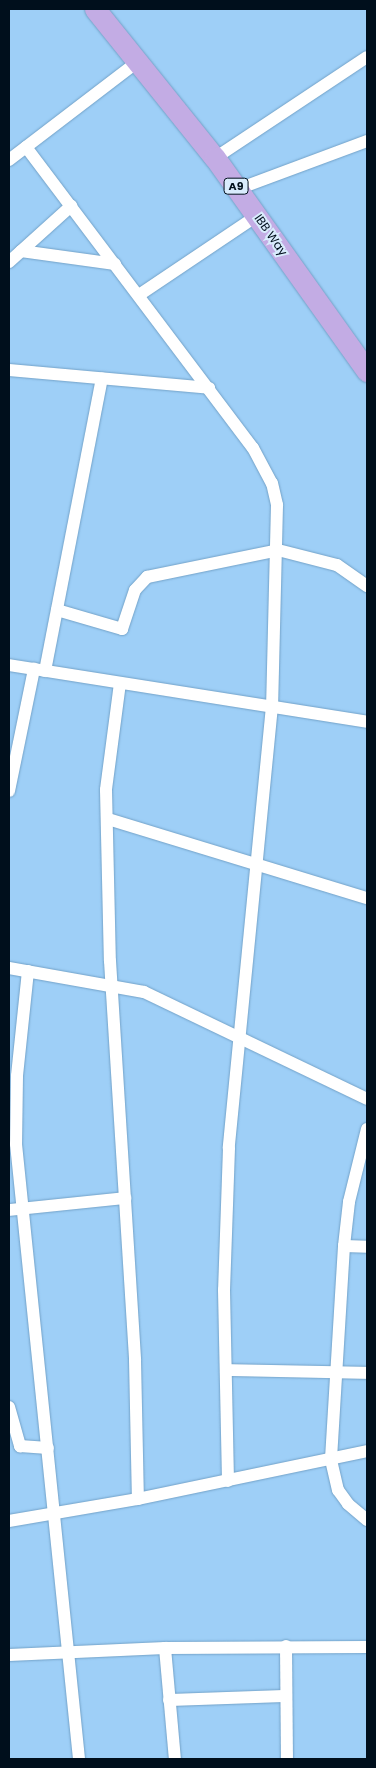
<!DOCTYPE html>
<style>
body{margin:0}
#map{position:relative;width:376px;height:1768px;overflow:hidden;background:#9ecff7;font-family:Poppins,sans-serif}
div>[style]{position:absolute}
.roads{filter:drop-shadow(0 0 1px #73a2c8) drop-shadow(0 0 1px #73a2c8)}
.minor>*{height:12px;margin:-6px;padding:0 6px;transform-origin:6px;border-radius:6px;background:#fff}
.trunk>*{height:21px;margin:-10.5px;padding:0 10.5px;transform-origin:10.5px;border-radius:10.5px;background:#c3ace4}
span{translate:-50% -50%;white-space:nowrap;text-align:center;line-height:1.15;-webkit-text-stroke:4px #d9ecfd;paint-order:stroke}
.shield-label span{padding:1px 4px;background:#d9ecfd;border:1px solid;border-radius:4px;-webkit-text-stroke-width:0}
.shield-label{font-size:11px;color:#000f1c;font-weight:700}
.street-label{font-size:12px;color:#000f1c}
.frame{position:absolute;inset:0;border:10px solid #000f1c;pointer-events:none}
</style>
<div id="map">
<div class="roads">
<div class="minor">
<i style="left:26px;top:147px;width:377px;rotate:53deg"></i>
<i style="left:253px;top:448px;width:40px;rotate:62deg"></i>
<i style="left:272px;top:483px;width:23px;rotate:77deg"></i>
<i style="left:277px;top:505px;width:201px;rotate:91.4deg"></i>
<i style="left:272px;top:706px;width:444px;rotate:95.6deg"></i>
<i style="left:229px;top:1148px;width:142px;rotate:92deg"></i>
<i style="left:224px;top:1290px;width:191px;rotate:88.8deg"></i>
<i style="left:215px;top:158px;width:182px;rotate:-33.6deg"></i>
<i style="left:9px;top:160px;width:161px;rotate:-37.4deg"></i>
<i style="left:238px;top:189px;width:138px;rotate:-20.4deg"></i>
<i style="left:21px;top:251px;width:95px;rotate:7.9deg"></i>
<i style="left:9px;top:262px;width:84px;rotate:-42.1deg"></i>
<i style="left:139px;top:295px;width:143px;rotate:-33.9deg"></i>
<i style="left:9px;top:370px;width:201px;rotate:5.1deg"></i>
<i style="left:57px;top:610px;width:68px;rotate:16.3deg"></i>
<i style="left:122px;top:629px;width:41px;rotate:-71.6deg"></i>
<i style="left:135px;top:590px;width:18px;rotate:-47deg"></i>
<i style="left:147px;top:577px;width:134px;rotate:-11.6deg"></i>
<i style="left:278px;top:550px;width:61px;rotate:14.3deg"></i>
<i style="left:337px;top:565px;width:37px;rotate:35deg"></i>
<i style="left:9px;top:665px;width:363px;rotate:9deg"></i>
<i style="left:45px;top:671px;width:298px;rotate:-79deg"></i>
<i style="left:120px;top:683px;width:108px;rotate:97.5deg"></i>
<i style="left:106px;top:790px;width:171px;rotate:88.7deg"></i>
<i style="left:110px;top:961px;width:400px;rotate:86.4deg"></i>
<i style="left:135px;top:1360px;width:139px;rotate:88.8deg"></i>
<i style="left:9px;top:791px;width:125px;rotate:-78.4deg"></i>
<i style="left:108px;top:819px;width:271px;rotate:17deg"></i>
<i style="left:9px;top:968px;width:137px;rotate:10.1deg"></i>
<i style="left:144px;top:992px;width:247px;rotate:25.6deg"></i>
<i style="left:28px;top:971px;width:106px;rotate:96deg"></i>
<i style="left:17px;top:1076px;width:68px;rotate:90.8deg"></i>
<i style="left:16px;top:1144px;width:618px;rotate:84.15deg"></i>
<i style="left:367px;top:1129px;width:75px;rotate:103.9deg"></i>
<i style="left:349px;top:1202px;width:44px;rotate:96.5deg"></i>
<i style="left:344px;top:1246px;width:214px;rotate:93.5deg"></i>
<i style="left:331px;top:1460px;width:31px;rotate:77deg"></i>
<i style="left:338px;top:1490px;width:17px;rotate:54deg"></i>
<i style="left:348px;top:1504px;width:25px;rotate:40deg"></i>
<i style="left:9px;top:1210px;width:117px;rotate:-5.9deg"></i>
<i style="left:344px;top:1246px;width:23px;rotate:2deg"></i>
<i style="left:226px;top:1370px;width:141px;rotate:1.2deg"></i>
<i style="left:9px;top:1407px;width:41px;rotate:74.2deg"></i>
<i style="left:20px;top:1446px;width:28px;rotate:4deg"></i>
<i style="left:9px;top:1521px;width:131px;rotate:-9.7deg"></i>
<i style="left:138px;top:1499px;width:234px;rotate:-11.8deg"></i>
<i style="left:286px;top:1646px;width:113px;rotate:89.5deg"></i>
<i style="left:165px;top:1648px;width:111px;rotate:84.9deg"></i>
<i style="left:9px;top:1655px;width:156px;rotate:-2.6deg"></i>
<i style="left:165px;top:1648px;width:202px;rotate:-0.3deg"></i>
<i style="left:169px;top:1700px;width:116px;rotate:-2deg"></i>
</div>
<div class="trunk">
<i style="left:95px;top:9px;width:191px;rotate:51.2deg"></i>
<i style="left:215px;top:158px;width:262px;rotate:54.5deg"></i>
</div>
</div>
<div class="shield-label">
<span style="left:236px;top:186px">A9</span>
</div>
<div class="street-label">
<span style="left:271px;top:235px;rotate:55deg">IBB Way</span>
</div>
<div class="frame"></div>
</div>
